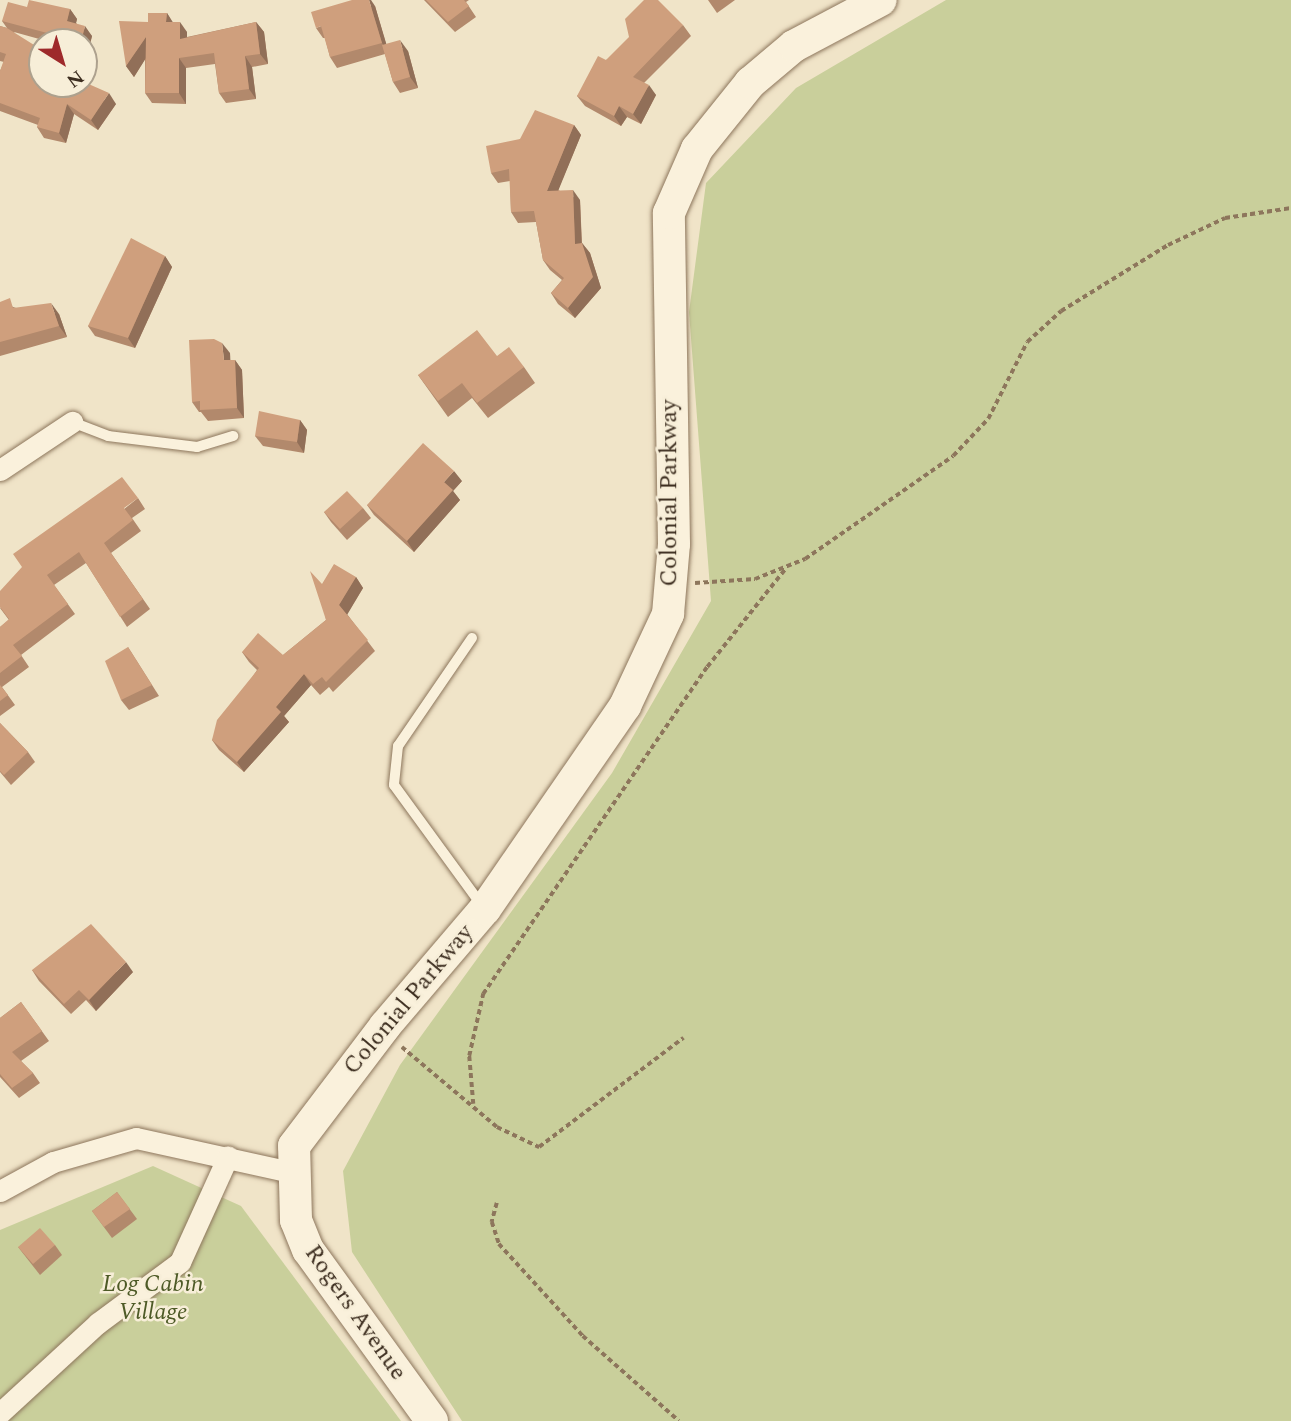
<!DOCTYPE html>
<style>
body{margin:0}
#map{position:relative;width:1291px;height:1421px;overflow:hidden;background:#f0e4c8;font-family:Spectral,serif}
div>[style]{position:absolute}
.green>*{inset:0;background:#c9cf9b}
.path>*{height:3.5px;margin-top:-1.75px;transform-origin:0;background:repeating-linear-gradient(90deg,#8d765c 0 5px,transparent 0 8.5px)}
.roads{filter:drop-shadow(0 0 2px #8d765c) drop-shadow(0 0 2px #8d765c)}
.lane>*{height:10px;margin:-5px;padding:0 5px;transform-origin:5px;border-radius:5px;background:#faf1dc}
.street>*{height:21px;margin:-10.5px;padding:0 10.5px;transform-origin:10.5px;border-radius:10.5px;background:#faf1dc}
.secondary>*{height:32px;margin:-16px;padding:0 16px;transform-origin:16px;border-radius:16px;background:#faf1dc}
.wall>*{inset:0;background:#b2896c}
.shaded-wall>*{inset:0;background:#916f58}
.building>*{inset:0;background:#cf9f7d}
span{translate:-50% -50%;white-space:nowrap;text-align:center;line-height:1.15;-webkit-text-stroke:5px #f7eed8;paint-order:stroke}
.street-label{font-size:24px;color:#3d2e20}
.park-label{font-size:24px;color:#4d5a26;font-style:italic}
.north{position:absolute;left:28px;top:28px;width:70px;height:70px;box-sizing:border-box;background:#f7eed8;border:2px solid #ada18e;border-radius:50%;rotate:143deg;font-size:19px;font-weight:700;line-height:28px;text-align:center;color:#3d2e20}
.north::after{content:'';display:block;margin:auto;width:24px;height:32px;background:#9e2a2b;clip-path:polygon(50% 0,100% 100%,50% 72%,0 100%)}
</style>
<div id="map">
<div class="green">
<i style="clip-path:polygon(946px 0,1291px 0,1291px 1421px,462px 1421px,352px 1252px,343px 1171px,400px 1065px,612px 773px,711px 601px,689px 312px,706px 183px,796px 88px)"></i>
<i style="clip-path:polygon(153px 1166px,241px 1206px,401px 1421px,0 1421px,0 1230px)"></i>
</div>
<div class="path">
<i style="left:695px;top:583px;width:60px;rotate:-3.8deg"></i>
<i style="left:755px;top:579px;width:54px;rotate:-21.8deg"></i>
<i style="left:805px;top:559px;width:180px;rotate:-34.8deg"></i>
<i style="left:953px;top:456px;width:51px;rotate:-46.6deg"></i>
<i style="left:988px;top:419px;width:86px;rotate:-63.1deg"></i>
<i style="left:1027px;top:342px;width:46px;rotate:-42.4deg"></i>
<i style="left:1061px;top:311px;width:126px;rotate:-31.7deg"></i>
<i style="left:1168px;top:245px;width:63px;rotate:-25.3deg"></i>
<i style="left:1225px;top:218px;width:67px;rotate:-8.6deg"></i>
<i style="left:402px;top:1047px;width:124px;rotate:40.1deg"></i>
<i style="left:497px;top:1127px;width:47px;rotate:25.5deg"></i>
<i style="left:539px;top:1147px;width:181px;rotate:-37.1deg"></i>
<i style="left:473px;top:1104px;width:48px;rotate:-94.8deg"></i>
<i style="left:469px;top:1056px;width:64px;rotate:-77.3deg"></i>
<i style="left:483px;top:994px;width:396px;rotate:-55.6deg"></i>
<i style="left:707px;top:667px;width:127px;rotate:-51.4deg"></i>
<i style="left:497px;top:1203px;width:20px;rotate:105deg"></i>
<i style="left:492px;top:1222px;width:23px;rotate:72deg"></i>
<i style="left:499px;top:1244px;width:125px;rotate:47.6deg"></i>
<i style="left:583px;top:1336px;width:128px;rotate:41.5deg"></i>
</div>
<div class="roads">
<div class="lane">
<i style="left:72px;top:422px;width:39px;rotate:21deg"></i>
<i style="left:108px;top:436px;width:90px;rotate:7deg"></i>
<i style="left:197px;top:447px;width:38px;rotate:-17deg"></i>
<i style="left:472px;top:638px;width:131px;rotate:124.4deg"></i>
<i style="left:398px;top:746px;width:39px;rotate:96deg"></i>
<i style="left:394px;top:785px;width:151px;rotate:53.9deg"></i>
</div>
<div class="street">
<i style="left:0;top:470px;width:87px;rotate:-33.7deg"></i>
<i style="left:0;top:1191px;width:60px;rotate:-28.7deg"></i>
<i style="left:53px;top:1162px;width:86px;rotate:-16.1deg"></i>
<i style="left:136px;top:1138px;width:163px;rotate:12.4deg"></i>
<i style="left:0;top:1413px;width:133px;rotate:-42.6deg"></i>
<i style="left:98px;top:1323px;width:102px;rotate:-36.6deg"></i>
<i style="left:180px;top:1262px;width:116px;rotate:-65.6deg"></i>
</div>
<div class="secondary">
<i style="left:432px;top:1421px;width:211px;rotate:-125.9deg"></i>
<i style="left:308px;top:1250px;width:32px;rotate:-112deg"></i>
<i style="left:296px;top:1220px;width:74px;rotate:-91.5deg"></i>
<i style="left:294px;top:1146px;width:151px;rotate:-52.8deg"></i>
<i style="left:385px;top:1026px;width:154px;rotate:-49.5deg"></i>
<i style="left:485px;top:909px;width:247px;rotate:-55.4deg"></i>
<i style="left:625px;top:706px;width:102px;rotate:-64.9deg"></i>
<i style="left:668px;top:614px;width:70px;rotate:-85.1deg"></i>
<i style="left:674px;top:544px;width:331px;rotate:-90.9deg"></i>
<i style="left:669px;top:213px;width:70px;rotate:-66.4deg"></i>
<i style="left:697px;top:149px;width:85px;rotate:-51.2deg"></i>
<i style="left:750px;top:83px;width:57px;rotate:-40.1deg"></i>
<i style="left:794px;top:46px;width:98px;rotate:-27.9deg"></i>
</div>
</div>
<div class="wall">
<i style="clip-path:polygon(424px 0,469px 0,466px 2px,476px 17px,455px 32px)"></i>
<i style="clip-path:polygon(708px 0,735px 0,717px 13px)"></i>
<i style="clip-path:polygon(375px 6px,386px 44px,408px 51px,418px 88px,400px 93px,393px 82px,385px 54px,337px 68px,330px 57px,325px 38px,323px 38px,316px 28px)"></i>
<i style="clip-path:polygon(27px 7px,70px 9px,77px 19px,76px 23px,92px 36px,88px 52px,84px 51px,84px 42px,50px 42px,14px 32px,42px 84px,116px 104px,98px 130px,74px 114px,66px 143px,44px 138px,37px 127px,38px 125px,0 111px,0 71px,4px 62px,0 61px,0 26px,7px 28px,2px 21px)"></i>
<i style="clip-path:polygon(167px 13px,172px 22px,187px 32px,187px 37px,256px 22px,264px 32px,268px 64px,252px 67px,256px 99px,226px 103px,219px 93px,215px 64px,186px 68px,186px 104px,152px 103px,145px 93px,145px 59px,134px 77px,126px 66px,148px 22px)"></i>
<i style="clip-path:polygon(683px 25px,691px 36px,644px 83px,656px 95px,641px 124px,627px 117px,621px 126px,585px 106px,577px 96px,606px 60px)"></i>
<i style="clip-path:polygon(574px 125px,581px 135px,558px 190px,580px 200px,582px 243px,590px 253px,601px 288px,575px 318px,558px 304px,551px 293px,562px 280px,550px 270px,543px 260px,536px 222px,518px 223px,511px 212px,510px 181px,498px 183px,491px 173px,520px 139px)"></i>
<i style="clip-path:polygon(165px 256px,172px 267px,135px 348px,95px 336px,88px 326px)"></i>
<i style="clip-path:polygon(0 302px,16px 308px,59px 314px,67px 337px,0 356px)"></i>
<i style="clip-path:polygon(230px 353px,230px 360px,235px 360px,242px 370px,244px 418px,208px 421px,201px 412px,199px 412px,192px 402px)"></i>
<i style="clip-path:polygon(497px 356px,524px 367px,535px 383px,488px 418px,472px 398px,448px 417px,418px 375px)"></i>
<i style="clip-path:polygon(300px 420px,307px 430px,304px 453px,263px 446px,255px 436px)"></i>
<i style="clip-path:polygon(462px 481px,453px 491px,460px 500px,414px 552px,374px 515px,367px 505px)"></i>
<i style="clip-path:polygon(138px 498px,145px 509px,132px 518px,141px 531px,111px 553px,150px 609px,127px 627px,86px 563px,54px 585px,75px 614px,21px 655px,29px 667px,2px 687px,15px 705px,0 716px,0 627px,9px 620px,0 608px)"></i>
<i style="clip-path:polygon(363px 508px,371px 518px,347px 540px,331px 522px,324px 512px)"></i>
<i style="clip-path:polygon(356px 577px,363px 588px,347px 614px,375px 651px,333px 692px,329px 687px,320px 695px,311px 685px,284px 716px,289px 722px,244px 772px,219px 750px,212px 740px,257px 670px,249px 662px,242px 652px,283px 655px,326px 620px,322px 584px)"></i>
<i style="clip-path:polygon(128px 647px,159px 696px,129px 710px,121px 700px)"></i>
<i style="clip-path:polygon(0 723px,28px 752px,35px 762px,11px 785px,0 772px)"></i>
<i style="clip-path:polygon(32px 970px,133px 972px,96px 1011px,86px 1000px,71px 1014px,39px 981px)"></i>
<i style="clip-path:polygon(21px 1002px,49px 1041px,21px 1061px,33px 1073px,40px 1083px,19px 1098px,0 1077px,0 1018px)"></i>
<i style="clip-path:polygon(117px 1192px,137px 1219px,112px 1238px,92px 1211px)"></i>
<i style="clip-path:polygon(55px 1245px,62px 1255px,40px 1275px,18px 1247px)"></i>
</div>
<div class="shaded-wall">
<i style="clip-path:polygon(369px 0,371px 0,375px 6px,389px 53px,382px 43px)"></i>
<i style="clip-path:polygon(70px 9px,77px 19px,74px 31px,67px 21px)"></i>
<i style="clip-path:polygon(167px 13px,174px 24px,166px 22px)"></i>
<i style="clip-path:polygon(180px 22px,187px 32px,187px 49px,180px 39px)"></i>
<i style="clip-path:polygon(256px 22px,264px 32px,268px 64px,260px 54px)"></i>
<i style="clip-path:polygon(85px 26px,92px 36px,88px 52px,84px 46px,84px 42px,81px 42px)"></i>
<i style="clip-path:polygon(146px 37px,153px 47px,134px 77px,126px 66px)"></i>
<i style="clip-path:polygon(400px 40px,408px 51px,418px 88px,410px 77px)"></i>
<i style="clip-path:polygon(245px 56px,252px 67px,256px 99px,249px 89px)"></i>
<i style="clip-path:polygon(179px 58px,186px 68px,186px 104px,179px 93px)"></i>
<i style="clip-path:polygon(649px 85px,656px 95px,641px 124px,633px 114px)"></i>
<i style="clip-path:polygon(109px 93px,116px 104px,98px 130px,91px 120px)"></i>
<i style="clip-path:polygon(67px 104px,74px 114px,66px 143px,59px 133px)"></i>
<i style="clip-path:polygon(619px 106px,627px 117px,621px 126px,614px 116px)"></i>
<i style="clip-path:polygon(574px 125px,581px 135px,554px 201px,547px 191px)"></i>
<i style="clip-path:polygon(573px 190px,580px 200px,582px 254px,575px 244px)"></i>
<i style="clip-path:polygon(582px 243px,590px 253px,601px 288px,575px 318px,568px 308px)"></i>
<i style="clip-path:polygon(165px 256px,172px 267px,135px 348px,128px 338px)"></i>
<i style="clip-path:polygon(51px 303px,59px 314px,67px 337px,59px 326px)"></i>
<i style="clip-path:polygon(222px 343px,230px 353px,231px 371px,224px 360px)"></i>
<i style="clip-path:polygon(235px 360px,242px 370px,244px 418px,237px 408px)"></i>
<i style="clip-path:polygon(300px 420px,307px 430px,304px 453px,297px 442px)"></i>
<i style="clip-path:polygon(454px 471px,462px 481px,453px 491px,460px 500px,414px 552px,407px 541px,444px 482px)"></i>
<i style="clip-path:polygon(356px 577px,363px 588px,347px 615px,339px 605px)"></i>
<i style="clip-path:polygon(304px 674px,311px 685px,284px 716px,289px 722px,244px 772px,237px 762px,276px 707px)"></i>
<i style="clip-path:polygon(126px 962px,133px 972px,96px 1011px,89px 1000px)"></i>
</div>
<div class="building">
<i style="clip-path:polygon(29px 0,70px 9px,67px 21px,85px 26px,81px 42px,2px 21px,8px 2px,27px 7px)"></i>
<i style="clip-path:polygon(352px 0,369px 0,382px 43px,330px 57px,321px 26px,316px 28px,311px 12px)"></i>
<i style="clip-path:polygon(426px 0,464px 0,469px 6px,448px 22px)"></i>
<i style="clip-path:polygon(644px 0,658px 0,683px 25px,633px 77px,649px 85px,633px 114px,619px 106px,614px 116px,577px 96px,598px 56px,606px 60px,629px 37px,625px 19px)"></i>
<i style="clip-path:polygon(148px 13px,167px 13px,166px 22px,180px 22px,180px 39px,256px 22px,260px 54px,245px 56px,249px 89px,219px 93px,214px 53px,179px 58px,179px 93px,145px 93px,146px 37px,126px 66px,119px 21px,148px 22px)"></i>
<i style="clip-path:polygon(0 26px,7px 28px,42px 50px,42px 84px,84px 84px,84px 82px,109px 93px,91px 120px,67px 104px,59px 133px,37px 127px,40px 118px,0 103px,0 71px,6px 54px,0 52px)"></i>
<i style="clip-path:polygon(400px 40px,410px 77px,393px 82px,382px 45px)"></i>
<i style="clip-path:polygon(535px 110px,574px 125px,547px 191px,573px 190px,575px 244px,582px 243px,593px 277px,568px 308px,551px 293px,564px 278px,543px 260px,534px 211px,511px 212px,509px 169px,491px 173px,486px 146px,520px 139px)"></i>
<i style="clip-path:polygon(131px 238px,165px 256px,128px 338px,88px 326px)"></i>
<i style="clip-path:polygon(10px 298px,13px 308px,51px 303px,59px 326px,0 342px,0 302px)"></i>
<i style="clip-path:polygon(477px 330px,497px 356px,509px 347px,524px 367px,477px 403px,462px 383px,438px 401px,418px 375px)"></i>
<i style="clip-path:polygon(214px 339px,222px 343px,224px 360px,235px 360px,237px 408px,200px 410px,200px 401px,192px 402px,189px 340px)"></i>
<i style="clip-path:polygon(259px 411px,300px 420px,297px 442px,255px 436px)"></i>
<i style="clip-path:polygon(423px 443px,454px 471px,444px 482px,453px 490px,407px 541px,367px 505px)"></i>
<i style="clip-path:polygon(122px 477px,138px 498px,124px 508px,133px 520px,104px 543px,143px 599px,120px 617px,79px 552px,47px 575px,68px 604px,13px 645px,22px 656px,0 673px,0 627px,9px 619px,0 607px,0 591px,22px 567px,13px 554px)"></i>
<i style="clip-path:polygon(347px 491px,363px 508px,340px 529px,324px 512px)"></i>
<i style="clip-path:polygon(334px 564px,356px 577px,339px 605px,368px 640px,326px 682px,322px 677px,313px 684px,304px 674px,276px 707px,281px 712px,237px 762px,212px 740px,217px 720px,259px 668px,242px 652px,258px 633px,283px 655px,326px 620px,310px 571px,322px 584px)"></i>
<i style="clip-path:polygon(128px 647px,152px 685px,121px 700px,105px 661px)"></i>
<i style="clip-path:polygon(0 685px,8px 695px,0 701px)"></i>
<i style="clip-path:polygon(0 723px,28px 752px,4px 775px,0 771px)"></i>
<i style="clip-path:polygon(91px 924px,126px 962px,89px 1000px,79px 990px,64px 1004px,32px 970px)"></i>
<i style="clip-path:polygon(21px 1002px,42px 1031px,12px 1052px,33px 1073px,12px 1088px,0 1074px,0 1018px)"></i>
<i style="clip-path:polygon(117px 1192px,130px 1209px,104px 1227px,92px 1211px)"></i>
<i style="clip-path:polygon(40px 1228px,55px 1245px,33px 1264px,18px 1247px)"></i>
</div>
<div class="street-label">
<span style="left:670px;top:493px;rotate:-90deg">Colonial Parkway</span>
<span style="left:409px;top:1000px;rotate:-50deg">Colonial Parkway</span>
<span style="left:355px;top:1313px;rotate:55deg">Rogers Avenue</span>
</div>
<div class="park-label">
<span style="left:153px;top:1299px">Log Cabin<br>Village</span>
</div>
<div class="north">N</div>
</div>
